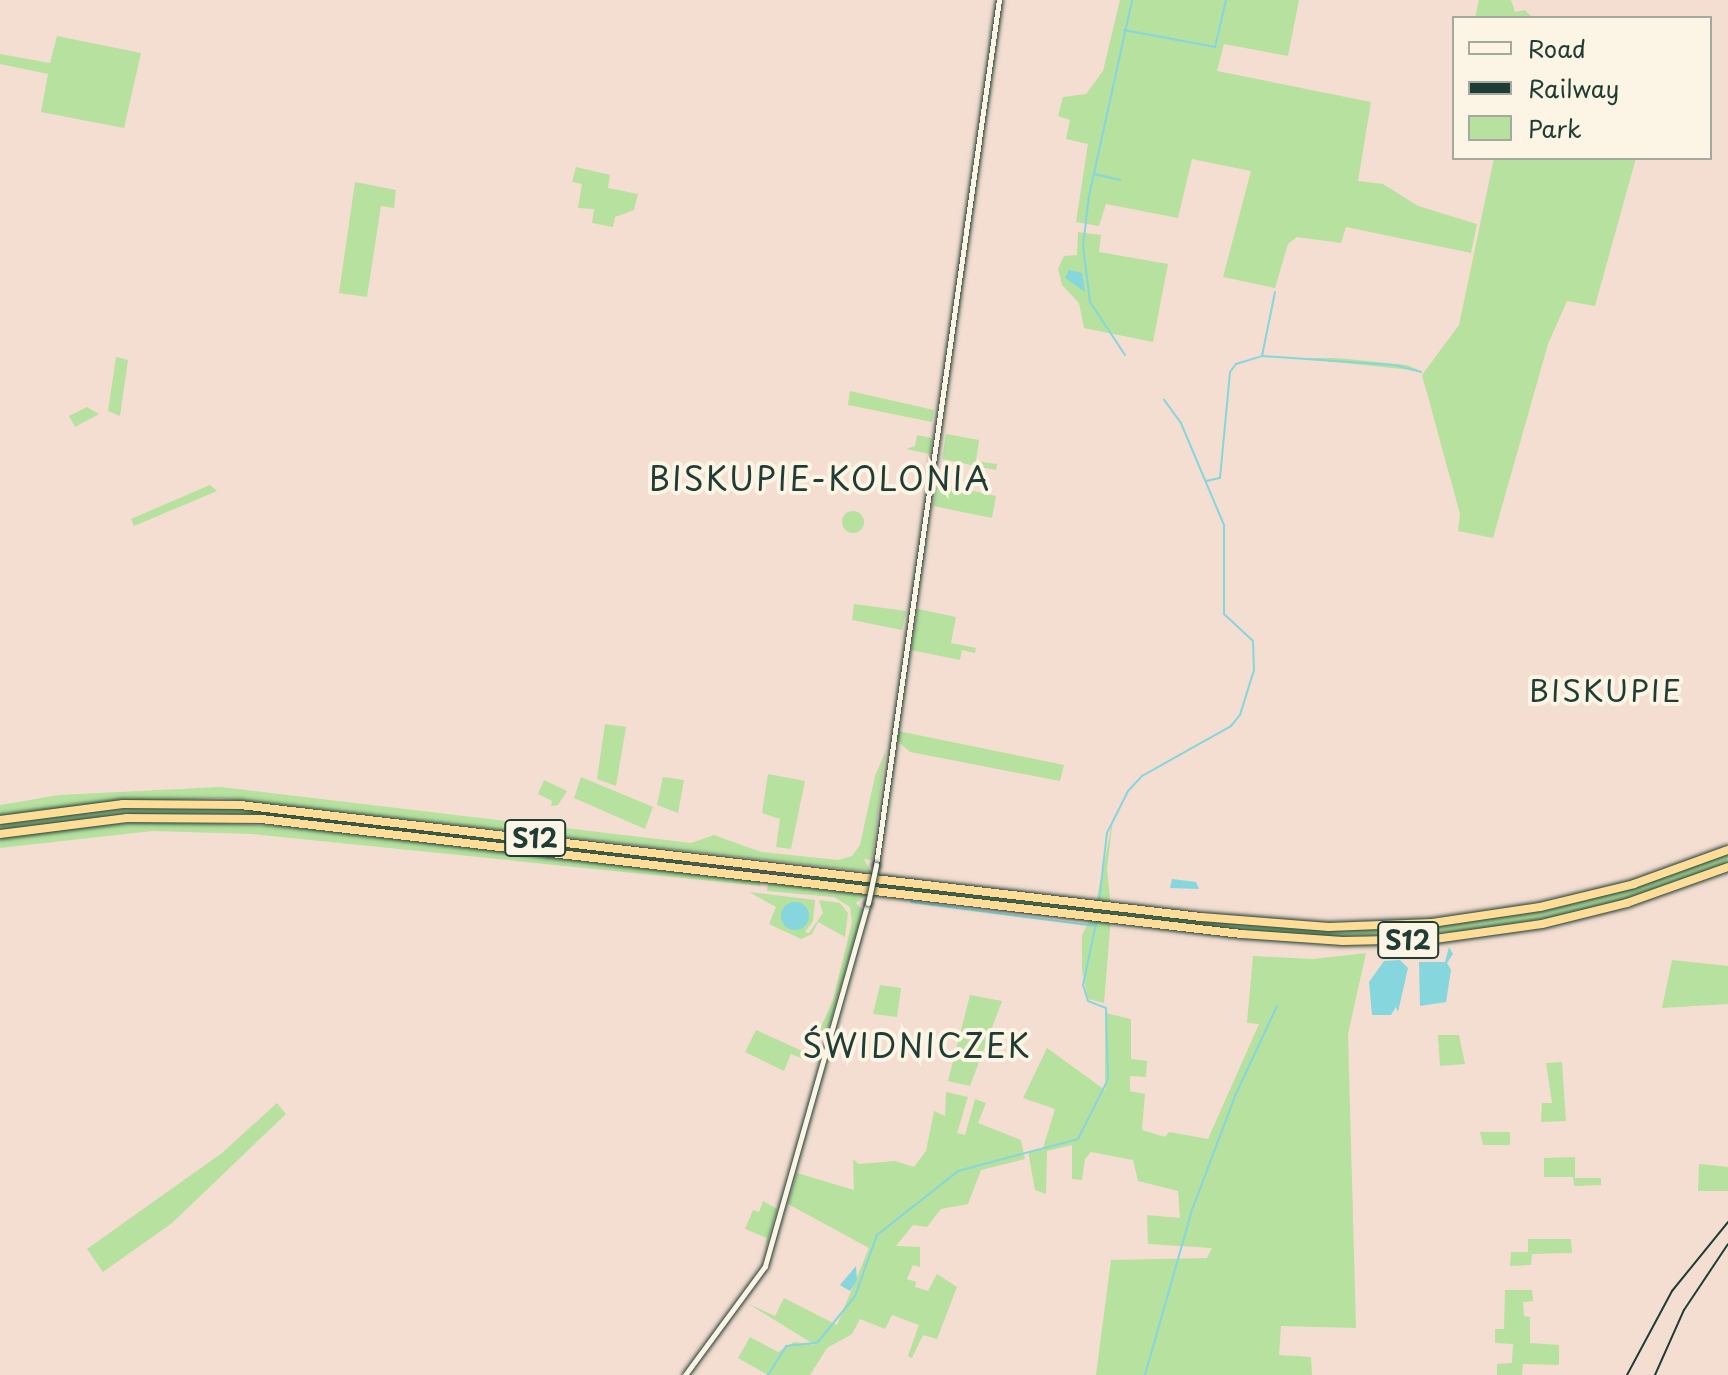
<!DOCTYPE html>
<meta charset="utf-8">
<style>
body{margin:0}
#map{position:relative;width:1728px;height:1375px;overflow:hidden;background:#f4ded1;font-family:"Playpen Sans",sans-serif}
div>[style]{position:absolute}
.green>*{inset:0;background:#b6e19f}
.round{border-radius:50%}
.water>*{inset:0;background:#85d6dd}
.stream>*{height:2px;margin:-1px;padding:0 1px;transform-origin:1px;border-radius:1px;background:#85d6dd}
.roads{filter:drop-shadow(0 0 2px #1f3d34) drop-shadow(0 0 2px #1f3d34)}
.tertiary>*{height:5px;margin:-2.5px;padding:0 2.5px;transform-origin:2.5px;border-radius:2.5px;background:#fcf5e5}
.motorway>*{height:8px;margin:-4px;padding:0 4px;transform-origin:4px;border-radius:4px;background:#ffdd96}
.rail>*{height:2px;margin:-1px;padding:0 1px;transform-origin:1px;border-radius:1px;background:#1f3d34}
.bridges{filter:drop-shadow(0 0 2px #1f3d34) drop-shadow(0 0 2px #1f3d34)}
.tertiary-bridge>*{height:5px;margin:-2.5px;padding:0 2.5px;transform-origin:2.5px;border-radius:2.5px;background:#fcf5e5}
span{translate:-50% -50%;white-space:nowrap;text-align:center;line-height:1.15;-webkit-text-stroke:8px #fcf5e5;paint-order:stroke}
.shield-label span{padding:2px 6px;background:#fcf5e5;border:2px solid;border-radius:6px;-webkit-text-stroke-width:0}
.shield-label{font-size:26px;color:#1f3d34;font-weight:700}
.neighbourhood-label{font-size:30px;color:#1f3d34;letter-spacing:2px}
.quarter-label{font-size:32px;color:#1f3d34;letter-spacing:2px}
.legend{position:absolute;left:1452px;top:16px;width:260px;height:144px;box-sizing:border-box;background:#fcf5e5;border:2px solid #a4ab9e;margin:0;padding:10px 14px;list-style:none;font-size:24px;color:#1f3d34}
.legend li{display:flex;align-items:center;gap:16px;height:40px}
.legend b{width:40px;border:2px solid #a4ab9e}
</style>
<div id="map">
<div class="green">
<i style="clip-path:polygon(1120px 0,1299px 0,1288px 56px,1224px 44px,1217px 71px,1371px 102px,1358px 181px,1383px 184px,1418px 206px,1477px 224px,1471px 253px,1346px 227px,1341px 243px,1297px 237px,1288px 244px,1275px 288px,1223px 277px,1251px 171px,1192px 159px,1178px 218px,1106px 204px,1099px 226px,1076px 222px,1088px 144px,1066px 139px,1070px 120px,1058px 116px,1063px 97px,1086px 94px,1103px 71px)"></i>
<i style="clip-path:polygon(1479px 0,1511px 0,1515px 12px,1525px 10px,1533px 18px,1475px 18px)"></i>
<i style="clip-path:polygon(57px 36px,141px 53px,124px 128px,41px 112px,48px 74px,0 64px,0 54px,50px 63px)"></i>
<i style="clip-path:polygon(1494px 158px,1636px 158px,1595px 306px,1567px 301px,1548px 344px,1493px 538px,1458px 531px,1460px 514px,1422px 375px,1459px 325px)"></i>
<i style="clip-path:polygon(576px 167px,610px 175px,608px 188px,638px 194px,634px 210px,615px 217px,613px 227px,592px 223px,594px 209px,578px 208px,582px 184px,572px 182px)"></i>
<i style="clip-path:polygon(355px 182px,396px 190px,394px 208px,381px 206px,367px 297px,339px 293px)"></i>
<i style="clip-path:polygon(1078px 232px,1101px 235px,1099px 252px,1168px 264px,1153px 342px,1084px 328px,1079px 303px,1062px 285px,1058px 269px,1064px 256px,1077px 255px)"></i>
<i style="clip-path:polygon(116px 357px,128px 360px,120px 416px,108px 411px)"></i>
<i style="clip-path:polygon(1296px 358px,1337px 358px,1407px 365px,1421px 371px)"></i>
<i style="clip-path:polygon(850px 391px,934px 410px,932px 422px,848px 405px)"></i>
<i style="clip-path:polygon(87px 407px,99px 414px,75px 427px,69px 416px)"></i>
<i style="clip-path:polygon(946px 434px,979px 440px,976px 461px,997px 464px,996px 470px,942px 459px)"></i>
<i style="clip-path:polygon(917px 435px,932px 438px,930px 454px,906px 449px,915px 446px)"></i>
<i style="clip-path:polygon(937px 483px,996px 496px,992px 518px,933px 506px)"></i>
<i style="clip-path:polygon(210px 485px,217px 491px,134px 526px,131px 519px)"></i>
<i class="round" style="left:842px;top:511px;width:22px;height:22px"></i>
<i style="clip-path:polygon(854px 604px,906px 611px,902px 630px,852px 620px)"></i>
<i style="clip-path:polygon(918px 609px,956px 617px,951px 643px,976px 648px,975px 653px,962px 650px,960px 660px,911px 650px)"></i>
<i style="clip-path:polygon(605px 724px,626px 727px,616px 786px,597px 779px)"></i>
<i style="clip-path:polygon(898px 731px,1064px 765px,1060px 781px,910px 752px,897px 741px)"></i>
<i style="clip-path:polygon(886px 750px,872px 860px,864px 859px,871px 872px,220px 798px,118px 802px,0 817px,0 805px,59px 795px,220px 787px,691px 843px,714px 835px,761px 852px,838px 860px,852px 856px,860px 845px,875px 776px)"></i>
<i style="clip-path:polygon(768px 774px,805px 781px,791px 849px,776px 847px,780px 819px,762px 813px)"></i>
<i style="clip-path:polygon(581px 777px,653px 807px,645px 829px,574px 798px)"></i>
<i style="clip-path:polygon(663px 777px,684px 780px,678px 813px,657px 805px)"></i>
<i style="clip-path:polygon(544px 780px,567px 791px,558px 805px,551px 806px,552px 801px,538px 794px)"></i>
<i style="clip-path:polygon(140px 807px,262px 809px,687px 861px,686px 865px,221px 814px,104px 817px,0 832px,0 824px,29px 818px)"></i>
<i style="clip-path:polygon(1113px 819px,1107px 869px,1111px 908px,1342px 929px,1517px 915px,1635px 887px,1728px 852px,1728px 863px,1607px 906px,1480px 931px,1314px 937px,1111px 917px,1104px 1003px,1088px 999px,1082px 970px,1082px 935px,1092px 915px,815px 881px,815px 874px,1096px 903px)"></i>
<i style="clip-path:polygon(151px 821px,283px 826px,759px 882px,761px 886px,252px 834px,152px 831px,0 848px,0 839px,56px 829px)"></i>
<i style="clip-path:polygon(768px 883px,866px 895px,856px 903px,863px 910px,826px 1037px,822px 1038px,820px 1029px,833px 1000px,852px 922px,850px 907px,834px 897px,767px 891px)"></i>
<i style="clip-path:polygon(749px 892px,815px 900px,813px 921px,805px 932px,809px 933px,823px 913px,819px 900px,840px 903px,848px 913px,845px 937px,818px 922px,812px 934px,801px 939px,769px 924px,776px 907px)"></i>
<i style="clip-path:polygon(1366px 953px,1348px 1034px,1356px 1328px,1281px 1326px,1279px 1355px,1311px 1357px,1312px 1375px,1096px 1375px,1111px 1260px,1207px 1258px,1212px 1248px,1148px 1244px,1147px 1215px,1180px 1218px,1178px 1191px,1138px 1181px,1133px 1160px,1091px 1152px,1085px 1159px,1082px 1180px,1072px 1179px,1072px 1145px,1047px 1151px,1046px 1194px,1035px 1190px,1028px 1151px,1043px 1148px,1055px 1109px,1023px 1098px,1047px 1048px,1105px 1090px,1105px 1013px,1131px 1019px,1131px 1059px,1147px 1061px,1146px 1077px,1130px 1076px,1130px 1091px,1145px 1094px,1142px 1130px,1165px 1137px,1169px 1132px,1208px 1139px,1259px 1024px,1247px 1023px,1253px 956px,1313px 959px)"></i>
<i style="clip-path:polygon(1672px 960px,1728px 966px,1728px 1004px,1662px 1008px)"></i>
<i style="clip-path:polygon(880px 985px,901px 988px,897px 1017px,873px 1014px)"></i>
<i style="clip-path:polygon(970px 995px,1002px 1001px,970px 1086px,948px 1081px)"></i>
<i style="clip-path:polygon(756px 1030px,811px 1055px,808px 1061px,791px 1054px,784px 1071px,745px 1052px)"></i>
<i style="clip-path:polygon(1438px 1035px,1459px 1035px,1465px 1064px,1440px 1066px)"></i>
<i style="clip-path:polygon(1562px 1062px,1566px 1121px,1541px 1122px,1542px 1103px,1552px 1103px,1546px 1063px)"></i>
<i style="clip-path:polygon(946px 1092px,968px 1097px,957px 1133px,965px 1135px,975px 1099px,986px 1103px,978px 1123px,1021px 1140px,1025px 1159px,981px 1170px,968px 1204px,941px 1209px,927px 1227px,913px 1225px,896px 1246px,920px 1247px,920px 1267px,913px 1265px,907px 1279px,916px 1282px,915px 1287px,928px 1291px,937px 1274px,957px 1287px,937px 1339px,923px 1335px,912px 1358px,908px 1356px,919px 1325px,892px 1315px,885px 1329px,860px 1319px,852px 1334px,827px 1348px,810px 1375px,768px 1375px,738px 1358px,750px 1337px,778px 1352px,794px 1342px,815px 1345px,747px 1303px,775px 1316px,784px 1298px,837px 1325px,869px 1248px,788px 1204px,797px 1173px,854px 1190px,853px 1159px,859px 1164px,895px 1161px,914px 1167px,926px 1151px,934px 1111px,945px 1116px)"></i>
<i style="clip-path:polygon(277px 1103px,286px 1114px,172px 1223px,103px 1272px,87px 1249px,222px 1153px)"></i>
<i style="clip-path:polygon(1480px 1132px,1510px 1132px,1510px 1145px,1483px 1145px)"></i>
<i style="clip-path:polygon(1575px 1157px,1575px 1178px,1601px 1178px,1601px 1185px,1574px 1186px,1573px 1177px,1544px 1177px,1544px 1158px)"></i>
<i style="clip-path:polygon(1699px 1164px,1728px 1167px,1728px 1191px,1698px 1191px)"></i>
<i style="clip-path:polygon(763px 1201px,777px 1209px,765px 1250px,767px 1238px,745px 1229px,753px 1210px,759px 1212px)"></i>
<i style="clip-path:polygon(1528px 1239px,1571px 1239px,1572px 1253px,1532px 1254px,1531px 1265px,1510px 1266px,1511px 1252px,1528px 1252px)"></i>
<i style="clip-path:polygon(1505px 1290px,1532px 1290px,1533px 1301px,1523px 1302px,1524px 1316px,1530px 1317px,1530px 1343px,1559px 1345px,1559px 1365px,1523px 1364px,1522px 1375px,1497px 1375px,1497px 1364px,1512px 1363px,1513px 1344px,1495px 1343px,1495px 1329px,1504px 1329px)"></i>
</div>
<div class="water">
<i style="clip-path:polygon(1069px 270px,1082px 273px,1085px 292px,1065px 278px)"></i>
<i style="clip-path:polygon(1172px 879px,1196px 882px,1199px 889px,1170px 888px)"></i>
<i class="round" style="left:781px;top:902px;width:28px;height:28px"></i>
<i style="clip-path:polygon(1449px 947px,1453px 954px,1447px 963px,1451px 970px,1446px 1002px,1420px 1006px,1419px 962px,1445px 962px)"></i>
<i style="clip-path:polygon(1400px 960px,1408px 968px,1398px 1012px,1396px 1007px,1391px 1015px,1372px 1015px,1369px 982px,1384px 961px)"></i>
<i style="clip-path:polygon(856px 1266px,857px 1280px,850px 1291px,840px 1285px)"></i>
</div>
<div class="stream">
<i style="left:1124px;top:30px;width:93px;rotate:10.6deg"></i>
<i style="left:1215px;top:47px;width:48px;rotate:-76.8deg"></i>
<i style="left:1094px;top:174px;width:27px;rotate:13deg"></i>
<i style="left:1125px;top:355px;width:64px;rotate:-123.4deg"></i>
<i style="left:1090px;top:302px;width:56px;rotate:-97.1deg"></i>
<i style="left:1083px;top:246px;width:50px;rotate:-83.2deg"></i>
<i style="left:1089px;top:196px;width:201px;rotate:-77.6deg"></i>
<i style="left:1262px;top:356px;width:65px;rotate:-78.5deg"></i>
<i style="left:1395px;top:365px;width:27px;rotate:15deg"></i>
<i style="left:1206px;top:481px;width:14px;rotate:-12deg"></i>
<i style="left:1220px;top:478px;width:106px;rotate:-84.6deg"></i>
<i style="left:1230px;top:372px;width:10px;rotate:-53deg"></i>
<i style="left:1236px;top:364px;width:27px;rotate:-17deg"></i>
<i style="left:1262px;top:356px;width:131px;rotate:3.9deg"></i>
<i style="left:1099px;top:901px;width:68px;rotate:-83.3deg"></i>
<i style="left:1107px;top:833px;width:47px;rotate:-63.4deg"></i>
<i style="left:1128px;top:791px;width:21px;rotate:-47deg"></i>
<i style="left:1142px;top:776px;width:102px;rotate:-29.3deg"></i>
<i style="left:1231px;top:726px;width:14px;rotate:-51deg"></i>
<i style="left:1240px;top:715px;width:47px;rotate:-72.7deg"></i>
<i style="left:1254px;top:670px;width:29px;rotate:-92deg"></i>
<i style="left:1253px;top:641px;width:40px;rotate:-137deg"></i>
<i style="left:1224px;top:614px;width:89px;rotate:-90deg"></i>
<i style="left:1224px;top:525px;width:111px;rotate:-112.9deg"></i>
<i style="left:1181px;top:423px;width:29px;rotate:-126deg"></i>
<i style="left:911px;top:902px;width:187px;rotate:7.4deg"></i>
<i style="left:818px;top:1342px;width:59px;rotate:-51.2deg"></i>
<i style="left:855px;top:1296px;width:65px;rotate:-70.2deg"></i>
<i style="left:877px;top:1235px;width:103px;rotate:-38.3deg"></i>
<i style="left:958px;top:1171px;width:124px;rotate:-14.9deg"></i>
<i style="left:1078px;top:1139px;width:67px;rotate:-63.4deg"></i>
<i style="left:1108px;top:1079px;width:71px;rotate:-91.6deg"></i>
<i style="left:1106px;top:1008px;width:19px;rotate:-159deg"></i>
<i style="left:1088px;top:1001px;width:17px;rotate:-107deg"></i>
<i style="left:1083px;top:985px;width:67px;rotate:-78deg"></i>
<i style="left:768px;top:1375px;width:34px;rotate:-58deg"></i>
<i style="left:786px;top:1346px;width:31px;rotate:-6deg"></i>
<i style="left:1145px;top:1375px;width:172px;rotate:-74.1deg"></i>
<i style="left:1192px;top:1210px;width:122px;rotate:-69.3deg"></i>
<i style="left:1235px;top:1096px;width:99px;rotate:-65deg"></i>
</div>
<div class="roads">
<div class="tertiary">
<i style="left:876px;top:865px;width:874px;rotate:-81.91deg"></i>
<i style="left:685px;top:1375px;width:135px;rotate:-53.7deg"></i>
<i style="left:765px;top:1266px;width:377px;rotate:-74.2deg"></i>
</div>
<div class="motorway">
<i style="left:0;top:820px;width:124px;rotate:-7.4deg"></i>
<i style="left:123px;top:804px;width:117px;rotate:0.5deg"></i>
<i style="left:240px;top:805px;width:968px;rotate:6.65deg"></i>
<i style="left:1201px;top:917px;width:128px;rotate:4.5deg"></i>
<i style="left:1329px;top:927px;width:103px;rotate:-2.2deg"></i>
<i style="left:1432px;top:923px;width:109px;rotate:-8.4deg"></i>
<i style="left:1540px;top:907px;width:97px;rotate:-13.7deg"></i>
<i style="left:1634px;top:884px;width:100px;rotate:-19.9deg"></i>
<i style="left:0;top:834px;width:128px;rotate:-7.2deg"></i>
<i style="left:127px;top:818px;width:134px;rotate:0.4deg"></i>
<i style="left:261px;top:819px;width:988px;rotate:6.69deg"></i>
<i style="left:1242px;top:934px;width:101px;rotate:4deg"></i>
<i style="left:1343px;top:941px;width:92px;rotate:-1.2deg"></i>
<i style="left:1435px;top:939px;width:108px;rotate:-8deg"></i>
<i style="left:1542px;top:924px;width:88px;rotate:-13.9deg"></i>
<i style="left:1627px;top:903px;width:107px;rotate:-19.6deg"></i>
</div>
</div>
<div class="rail">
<i style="left:1627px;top:1375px;width:95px;rotate:-61.8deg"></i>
<i style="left:1672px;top:1291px;width:89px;rotate:-50.9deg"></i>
<i style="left:1655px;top:1375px;width:71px;rotate:-66deg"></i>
<i style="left:1684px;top:1310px;width:79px;rotate:-56.3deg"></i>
</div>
<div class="bridges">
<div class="tertiary-bridge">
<i style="left:868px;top:903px;width:39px;rotate:-78deg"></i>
</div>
</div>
<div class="shield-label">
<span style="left:535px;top:838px">S12</span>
<span style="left:1408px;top:940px">S12</span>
</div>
<div class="neighbourhood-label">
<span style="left:1606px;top:690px">BISKUPIE</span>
</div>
<div class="quarter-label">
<span style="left:820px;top:478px">BISKUPIE-KOLONIA</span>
<span style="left:917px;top:1045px">ŚWIDNICZEK</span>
</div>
<ul class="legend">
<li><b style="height:10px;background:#fcf5e5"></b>Road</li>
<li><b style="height:10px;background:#1f3d34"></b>Railway</li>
<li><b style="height:22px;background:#b6e19f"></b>Park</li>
</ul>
</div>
